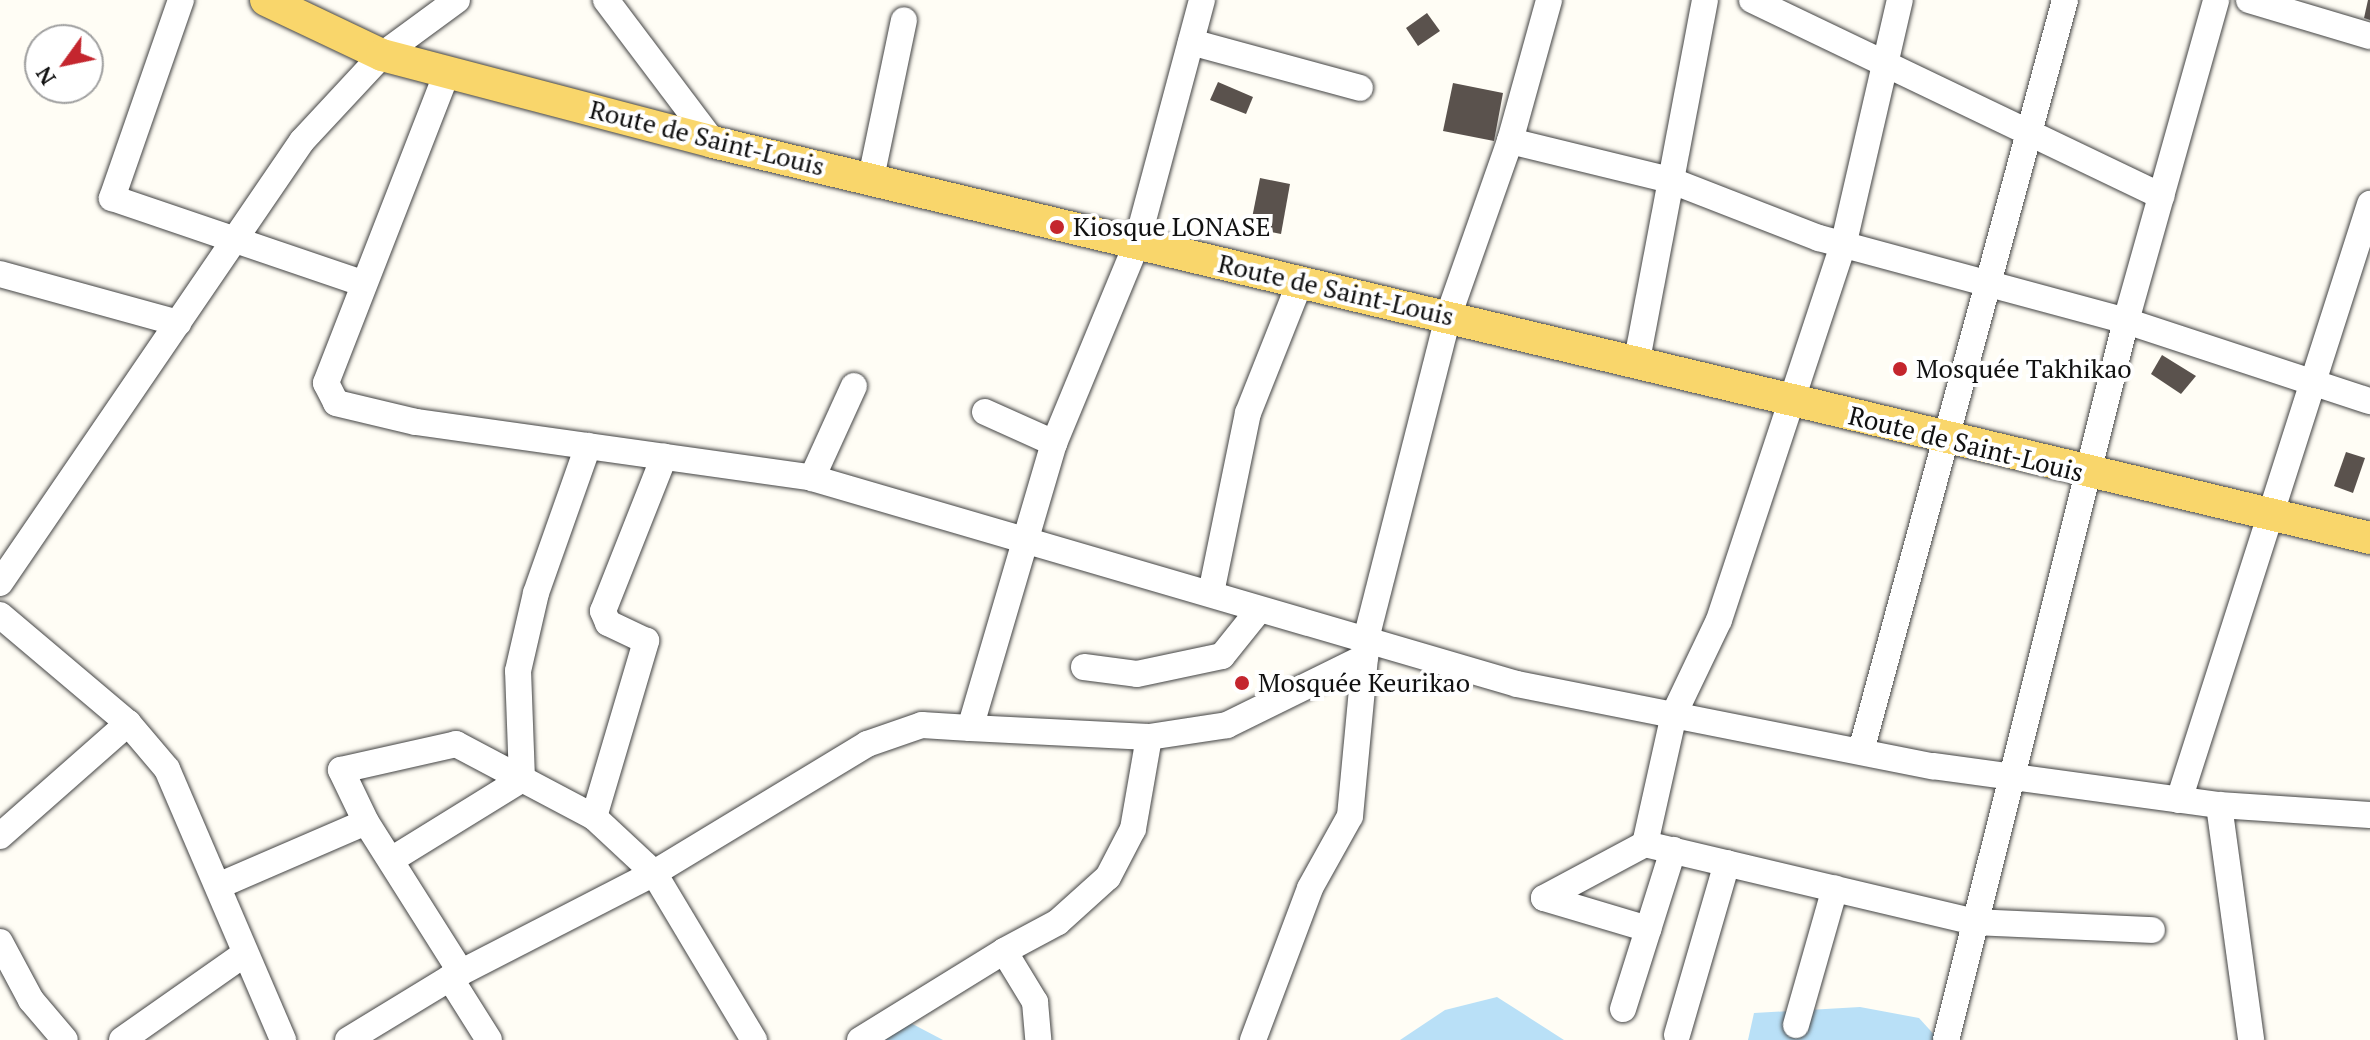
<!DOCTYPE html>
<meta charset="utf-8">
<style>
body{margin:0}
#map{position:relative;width:2370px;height:1040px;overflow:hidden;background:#fffdf5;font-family:"PT Serif",serif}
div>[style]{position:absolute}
.water>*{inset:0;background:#b9e0f7}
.building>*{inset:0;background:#5a524d}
.roads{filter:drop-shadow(0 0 2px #444) drop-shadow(0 0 2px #444)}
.minor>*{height:26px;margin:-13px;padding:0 13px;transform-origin:13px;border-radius:13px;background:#fff}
.major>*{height:32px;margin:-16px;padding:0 16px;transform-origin:16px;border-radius:16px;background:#f9d66b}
.dots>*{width:22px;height:22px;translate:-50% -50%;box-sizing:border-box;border:4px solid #fff;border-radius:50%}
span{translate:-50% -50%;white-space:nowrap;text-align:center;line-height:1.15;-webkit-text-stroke:8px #fff;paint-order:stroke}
.street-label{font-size:26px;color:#111}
.poi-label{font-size:26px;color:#111}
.left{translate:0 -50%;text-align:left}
.north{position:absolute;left:24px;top:24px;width:80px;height:80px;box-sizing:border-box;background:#fff;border:2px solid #a0a0a0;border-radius:50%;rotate:237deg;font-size:22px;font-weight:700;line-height:32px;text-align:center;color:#111}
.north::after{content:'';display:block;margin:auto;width:28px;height:36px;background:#c4262e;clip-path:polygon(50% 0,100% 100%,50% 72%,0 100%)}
</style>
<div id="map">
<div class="water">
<i style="clip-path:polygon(1497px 997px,1564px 1040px,1400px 1040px,1445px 1010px)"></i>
<i style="clip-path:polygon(1860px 1007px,1919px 1018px,1939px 1040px,1748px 1040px,1754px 1013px)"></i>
<i style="clip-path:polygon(903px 1019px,943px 1040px,871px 1040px)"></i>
</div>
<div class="building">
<i style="clip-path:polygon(2368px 0,2370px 0,2370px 20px,2364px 18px)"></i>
<i style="clip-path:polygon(1427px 13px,1440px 31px,1418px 46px,1406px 28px)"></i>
<i style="clip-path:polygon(1218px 82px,1253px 97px,1246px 114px,1210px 100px)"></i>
<i style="clip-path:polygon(1453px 83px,1503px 93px,1494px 141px,1443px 131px)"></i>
<i style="clip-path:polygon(1260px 178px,1290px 184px,1281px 234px,1250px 228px)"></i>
<i style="clip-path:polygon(2162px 355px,2196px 376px,2181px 394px,2151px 374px)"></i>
<i style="clip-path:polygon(2346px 452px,2365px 458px,2353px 493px,2334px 486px)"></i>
</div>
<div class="roads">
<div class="minor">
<i style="left:181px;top:0;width:210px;rotate:109.2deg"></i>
<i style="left:112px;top:198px;width:266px;rotate:18.8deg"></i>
<i style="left:606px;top:0;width:178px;rotate:53deg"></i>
<i style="left:1202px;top:0;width:252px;rotate:105deg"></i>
<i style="left:1137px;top:243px;width:217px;rotate:112.5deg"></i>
<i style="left:1054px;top:443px;width:297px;rotate:106.4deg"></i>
<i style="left:970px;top:728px;width:179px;rotate:2.9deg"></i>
<i style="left:1149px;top:737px;width:79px;rotate:-8.7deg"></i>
<i style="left:1227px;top:725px;width:154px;rotate:-26.2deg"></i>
<i style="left:1752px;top:0;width:454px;rotate:25.6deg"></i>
<i style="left:2249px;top:0;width:126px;rotate:16.6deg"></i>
<i style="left:1191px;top:42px;width:175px;rotate:15.2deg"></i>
<i style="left:448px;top:70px;width:336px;rotate:111.3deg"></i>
<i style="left:326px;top:383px;width:22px;rotate:63deg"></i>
<i style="left:336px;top:403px;width:82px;rotate:13.4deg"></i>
<i style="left:416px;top:422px;width:400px;rotate:8deg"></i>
<i style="left:812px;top:478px;width:734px;rotate:16.29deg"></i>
<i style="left:1517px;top:684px;width:424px;rotate:11.2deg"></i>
<i style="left:1933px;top:766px;width:289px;rotate:7.8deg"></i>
<i style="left:2219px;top:805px;width:151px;rotate:3.8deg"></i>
<i style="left:1510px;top:141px;width:165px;rotate:13.7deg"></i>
<i style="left:1670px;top:180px;width:160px;rotate:21.3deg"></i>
<i style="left:1819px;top:238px;width:318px;rotate:15.1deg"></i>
<i style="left:2126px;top:321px;width:257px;rotate:18.2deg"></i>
<i style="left:871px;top:178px;width:161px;rotate:-78.2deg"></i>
<i style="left:0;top:274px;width:185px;rotate:15.4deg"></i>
<i style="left:1637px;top:360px;width:366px;rotate:-79.3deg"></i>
<i style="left:985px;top:412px;width:76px;rotate:24.2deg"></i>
<i style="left:812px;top:478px;width:101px;rotate:-65.5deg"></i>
<i style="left:0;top:583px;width:535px;rotate:-55.66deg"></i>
<i style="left:302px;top:141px;width:117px;rotate:-47.1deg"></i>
<i style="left:382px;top:55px;width:93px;rotate:-36.3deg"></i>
<i style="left:1211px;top:593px;width:184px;rotate:-78.4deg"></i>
<i style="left:1248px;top:413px;width:141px;rotate:-68.3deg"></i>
<i style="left:0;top:615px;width:167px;rotate:40.2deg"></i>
<i style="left:128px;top:723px;width:60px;rotate:49.7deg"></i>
<i style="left:167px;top:769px;width:295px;rotate:66.8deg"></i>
<i style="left:1084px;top:667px;width:53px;rotate:7.5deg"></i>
<i style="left:1137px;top:674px;width:87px;rotate:-12deg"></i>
<i style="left:1222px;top:656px;width:59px;rotate:-51.2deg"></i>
<i style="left:1861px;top:751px;width:778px;rotate:-74.8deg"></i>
<i style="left:2179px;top:800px;width:626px;rotate:-72.23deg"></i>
<i style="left:2219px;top:805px;width:237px;rotate:82.2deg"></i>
<i style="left:594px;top:817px;width:184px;rotate:-73.5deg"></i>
<i style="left:646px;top:641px;width:42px;rotate:-154.7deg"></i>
<i style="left:608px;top:623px;width:13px;rotate:-113deg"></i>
<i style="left:603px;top:611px;width:166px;rotate:-68.4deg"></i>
<i style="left:366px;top:822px;width:58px;rotate:-115.7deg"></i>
<i style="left:341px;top:770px;width:118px;rotate:-12.7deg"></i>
<i style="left:456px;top:744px;width:156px;rotate:27.9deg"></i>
<i style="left:594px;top:817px;width:82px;rotate:43deg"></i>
<i style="left:654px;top:873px;width:195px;rotate:59.1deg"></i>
<i style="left:0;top:836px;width:171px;rotate:-41.4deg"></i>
<i style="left:1645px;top:844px;width:133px;rotate:-77.4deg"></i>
<i style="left:1674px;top:714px;width:104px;rotate:-64.4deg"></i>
<i style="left:1719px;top:620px;width:398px;rotate:-71.7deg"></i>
<i style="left:1844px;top:242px;width:248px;rotate:-77deg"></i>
<i style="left:391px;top:860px;width:154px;rotate:-31.7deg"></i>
<i style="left:522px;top:779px;width:108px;rotate:-92.1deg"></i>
<i style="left:518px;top:671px;width:80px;rotate:-77deg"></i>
<i style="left:536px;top:593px;width:156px;rotate:-70.5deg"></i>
<i style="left:218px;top:886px;width:161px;rotate:-23.4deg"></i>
<i style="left:366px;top:822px;width:178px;rotate:57.7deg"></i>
<i style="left:1544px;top:898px;width:115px;rotate:-28.1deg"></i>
<i style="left:1645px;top:844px;width:339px;rotate:13.3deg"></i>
<i style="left:1975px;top:922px;width:177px;rotate:2.6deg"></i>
<i style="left:1544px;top:898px;width:109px;rotate:16.6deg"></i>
<i style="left:0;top:942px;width:66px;rotate:61.9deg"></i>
<i style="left:31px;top:1000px;width:52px;rotate:49.6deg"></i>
<i style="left:1004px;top:951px;width:61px;rotate:-28.2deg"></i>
<i style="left:1058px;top:922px;width:67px;rotate:-42deg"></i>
<i style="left:1108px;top:877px;width:54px;rotate:-62.5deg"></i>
<i style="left:1133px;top:829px;width:93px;rotate:-80.1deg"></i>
<i style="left:450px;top:978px;width:73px;rotate:57.8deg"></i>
<i style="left:1623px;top:1009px;width:167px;rotate:-72.5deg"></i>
<i style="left:1796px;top:1025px;width:142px;rotate:-74.1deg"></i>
<i style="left:1677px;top:1035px;width:179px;rotate:-73.8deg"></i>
<i style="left:122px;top:1040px;width:148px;rotate:-35.1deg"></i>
<i style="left:348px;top:1040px;width:119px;rotate:-31.3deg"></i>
<i style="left:450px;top:978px;width:229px;rotate:-27.2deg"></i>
<i style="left:654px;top:873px;width:249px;rotate:-31.2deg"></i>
<i style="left:867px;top:744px;width:58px;rotate:-19.1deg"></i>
<i style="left:922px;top:725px;width:48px;rotate:3.6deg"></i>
<i style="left:860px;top:1040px;width:169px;rotate:-31.7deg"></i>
<i style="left:1004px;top:951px;width:60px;rotate:58.7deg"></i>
<i style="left:1035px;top:1002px;width:38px;rotate:85deg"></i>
<i style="left:1253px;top:1040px;width:162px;rotate:-69.4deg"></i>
<i style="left:1310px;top:888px;width:82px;rotate:-60.9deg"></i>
<i style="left:1350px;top:816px;width:182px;rotate:-84.6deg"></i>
<i style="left:1367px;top:635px;width:328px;rotate:-75.7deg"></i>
<i style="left:1448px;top:317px;width:187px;rotate:-70.6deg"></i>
<i style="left:1510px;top:141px;width:146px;rotate:-74.5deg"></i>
<i style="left:1946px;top:1040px;width:741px;rotate:-75.95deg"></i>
<i style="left:2126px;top:321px;width:333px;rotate:-74.3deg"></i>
</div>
<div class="major">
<i style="left:266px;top:0;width:128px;rotate:25.4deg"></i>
<i style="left:382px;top:55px;width:342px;rotate:14.7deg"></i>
<i style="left:713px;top:142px;width:1704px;rotate:13.44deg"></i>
</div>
</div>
<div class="dots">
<i style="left:1057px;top:227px;background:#c4262e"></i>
<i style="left:1900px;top:369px;background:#c4262e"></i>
<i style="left:1242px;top:683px;background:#c4262e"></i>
</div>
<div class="street-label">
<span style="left:707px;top:138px;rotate:14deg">Route de Saint-Louis</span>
<span style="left:1336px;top:290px;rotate:13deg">Route de Saint-Louis</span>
<span style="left:1966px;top:444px;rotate:14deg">Route de Saint-Louis</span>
</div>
<div class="poi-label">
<span class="left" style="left:1073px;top:227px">Kiosque LONASE</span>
<span class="left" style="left:1916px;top:369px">Mosquée Takhikao</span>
<span class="left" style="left:1258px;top:683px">Mosquée Keurikao</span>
</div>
<div class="north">N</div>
</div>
